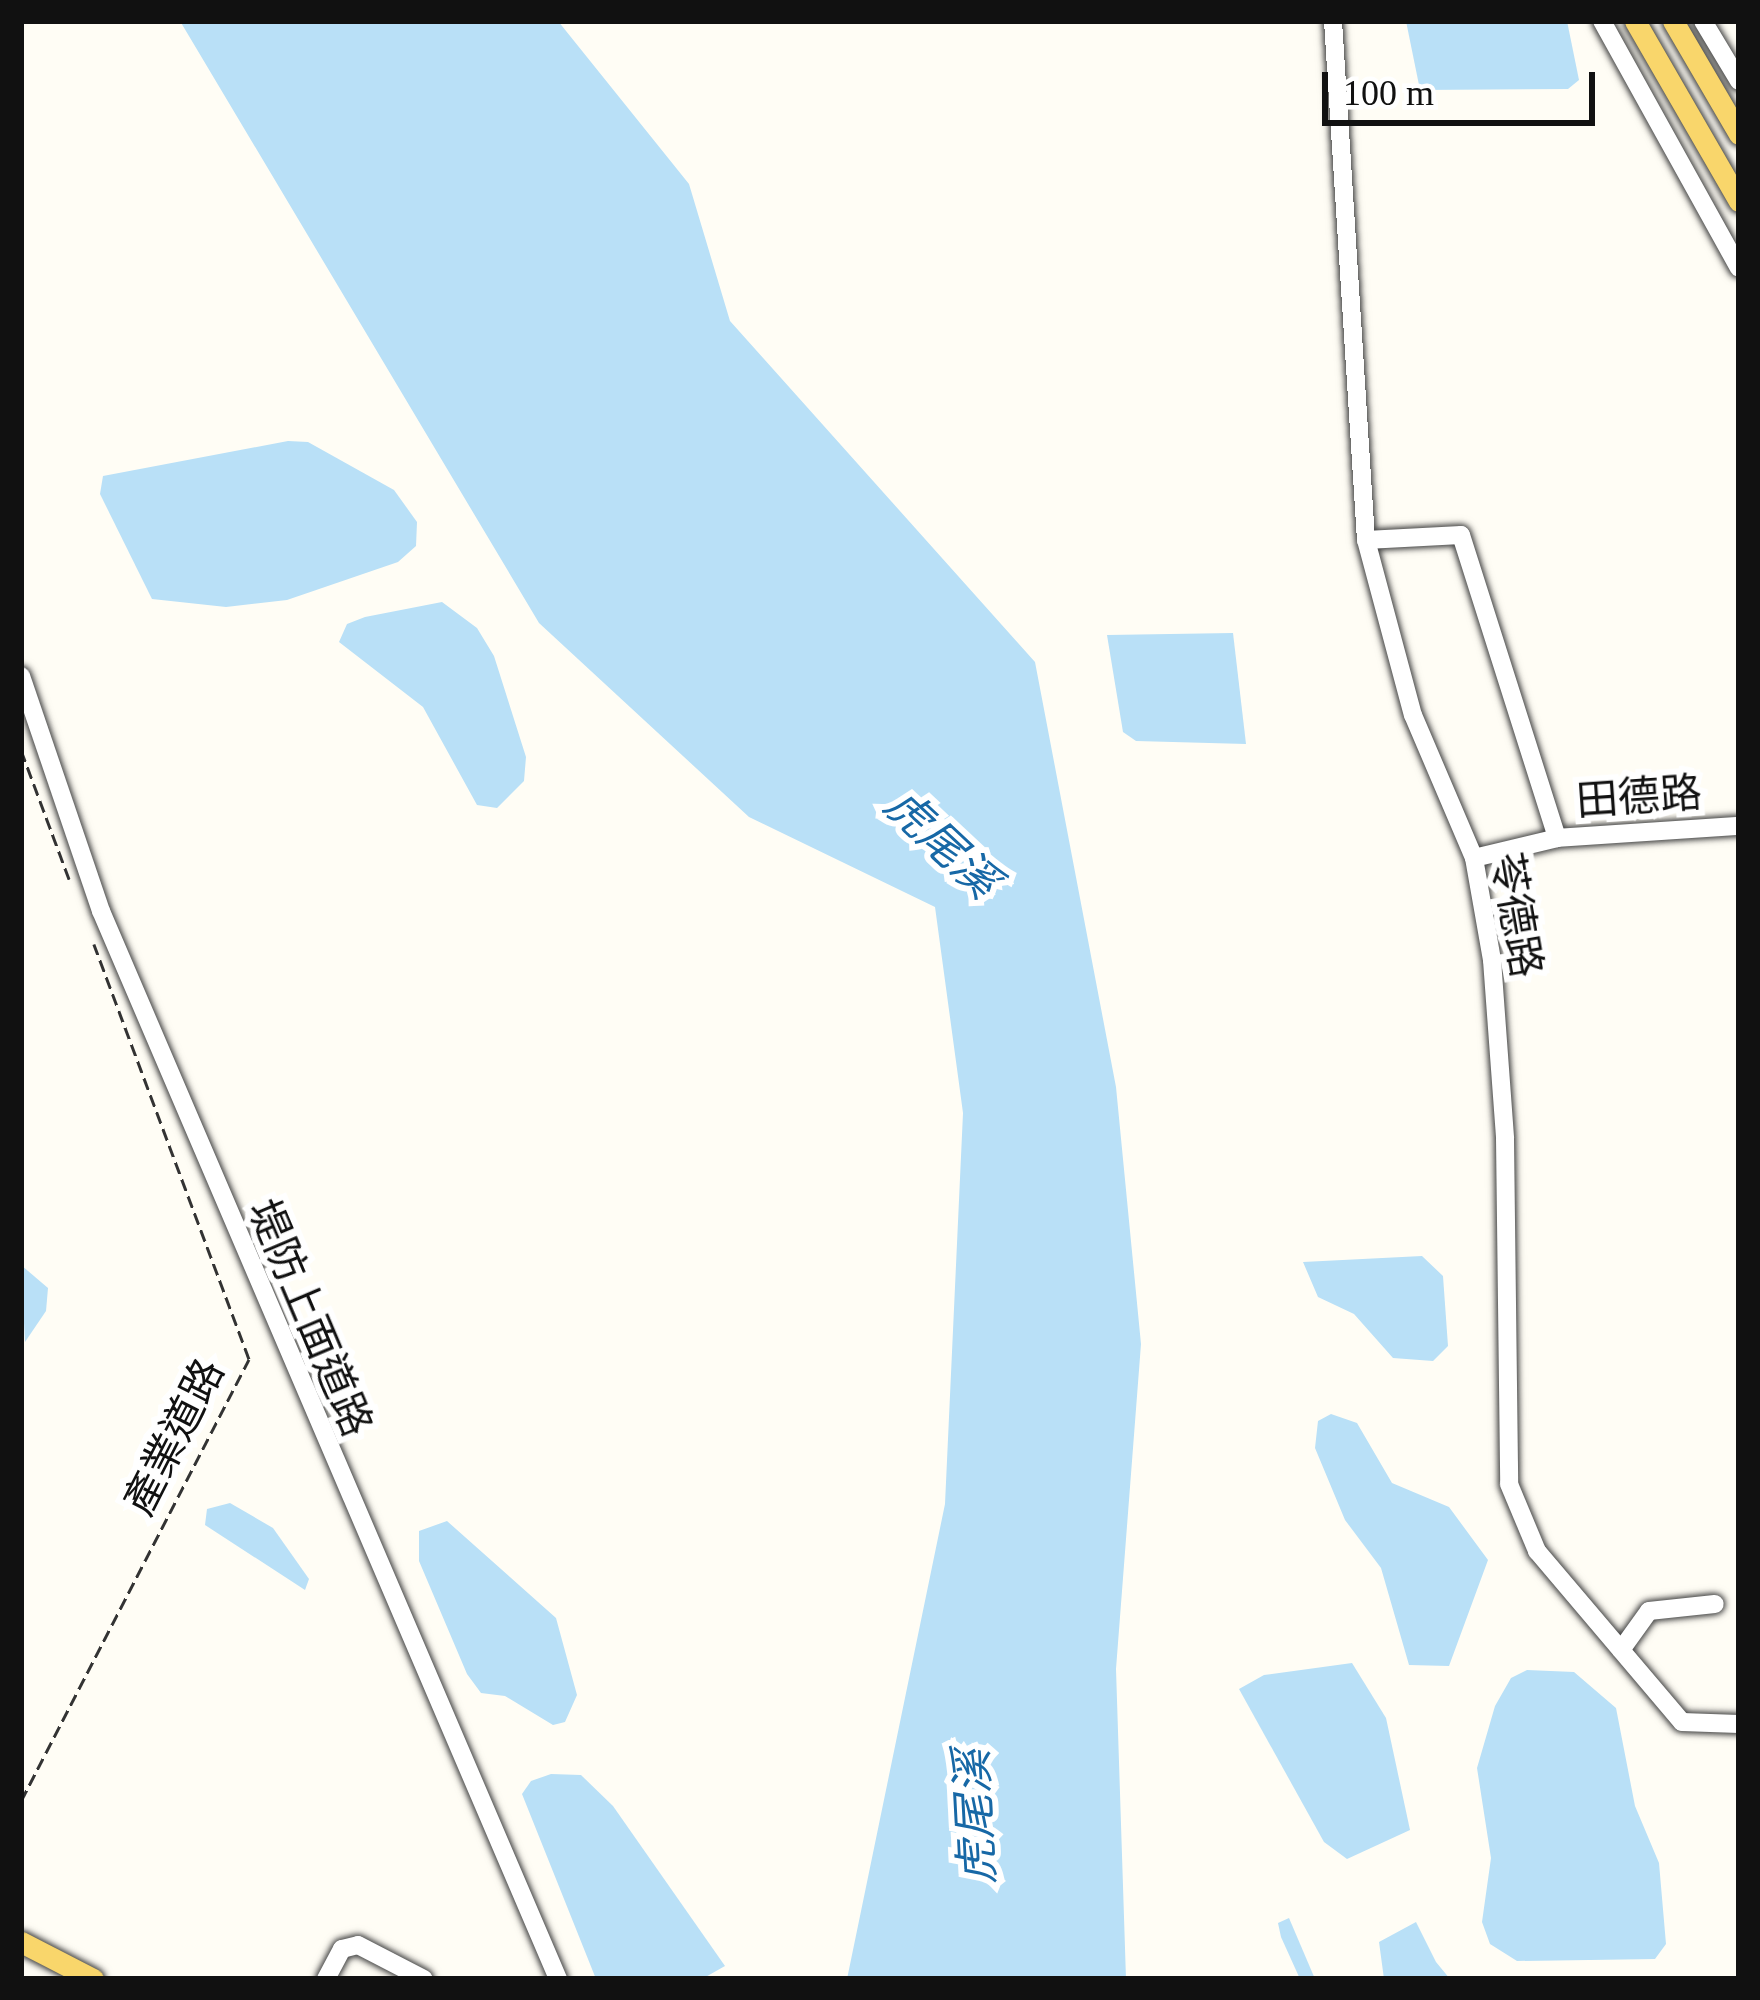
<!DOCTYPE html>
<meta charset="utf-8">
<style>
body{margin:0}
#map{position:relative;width:1760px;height:2000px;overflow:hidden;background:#fffdf5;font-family:"Times New Roman","Noto Sans TC",serif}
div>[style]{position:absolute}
.water>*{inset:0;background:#b9e0f7}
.path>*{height:3px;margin-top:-1.5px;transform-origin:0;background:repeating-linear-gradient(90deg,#333 0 12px,transparent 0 18px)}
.roads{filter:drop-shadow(0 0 3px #444) drop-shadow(0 0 3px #444)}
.minor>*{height:18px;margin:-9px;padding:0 9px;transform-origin:9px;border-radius:9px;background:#fff}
.major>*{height:21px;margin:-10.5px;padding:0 10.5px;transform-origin:10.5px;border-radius:10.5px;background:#f9d66b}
span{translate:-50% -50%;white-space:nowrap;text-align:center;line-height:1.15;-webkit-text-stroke:12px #fff;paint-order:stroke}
.street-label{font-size:42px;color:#111}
.water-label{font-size:45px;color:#1768a6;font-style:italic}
.frame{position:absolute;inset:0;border:24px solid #111;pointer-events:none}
.scale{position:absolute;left:1322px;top:72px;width:273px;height:54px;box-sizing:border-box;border:6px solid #111;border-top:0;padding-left:15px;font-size:36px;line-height:42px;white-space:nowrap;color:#111;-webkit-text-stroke:9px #fff;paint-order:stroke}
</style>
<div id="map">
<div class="water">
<i style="clip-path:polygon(180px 21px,558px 21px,689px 184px,730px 321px,1035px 662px,1116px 1087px,1141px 1344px,1116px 1669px,1126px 1979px,847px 1979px,945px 1504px,963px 1113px,935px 907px,749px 817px,539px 623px)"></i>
<i style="clip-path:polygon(1406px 21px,1567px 21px,1579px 80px,1568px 89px,1420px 90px)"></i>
<i style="clip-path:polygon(288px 441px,308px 442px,394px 490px,417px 522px,416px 546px,398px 562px,287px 600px,226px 607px,152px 599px,100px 494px,103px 476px)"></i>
<i style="clip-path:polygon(442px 602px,477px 628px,494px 656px,526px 757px,524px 781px,497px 808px,477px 805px,423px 707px,339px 642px,347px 624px,365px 617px)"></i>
<i style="clip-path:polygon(1233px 633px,1246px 744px,1136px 741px,1123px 732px,1107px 635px)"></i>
<i style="clip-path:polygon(1422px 1256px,1443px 1276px,1448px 1346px,1433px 1361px,1393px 1358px,1354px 1314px,1318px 1297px,1303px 1262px)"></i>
<i style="clip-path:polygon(21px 1265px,48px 1288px,46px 1311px,25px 1342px)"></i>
<i style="clip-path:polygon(1331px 1414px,1357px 1423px,1392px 1483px,1449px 1507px,1488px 1560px,1449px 1666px,1409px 1665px,1381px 1568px,1345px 1520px,1315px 1448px,1318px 1421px)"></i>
<i style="clip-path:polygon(230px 1503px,273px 1528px,309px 1579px,305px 1590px,205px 1525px,207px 1509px)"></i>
<i style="clip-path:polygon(447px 1521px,556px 1618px,577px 1695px,565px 1722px,553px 1725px,505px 1696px,481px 1693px,467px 1674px,419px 1561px,419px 1531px)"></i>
<i style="clip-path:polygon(1352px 1663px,1386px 1718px,1410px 1830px,1347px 1859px,1324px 1842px,1239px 1689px,1264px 1675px)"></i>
<i style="clip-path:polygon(1527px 1670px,1574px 1672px,1616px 1708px,1635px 1806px,1659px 1863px,1666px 1944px,1655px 1959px,1517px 1961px,1490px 1944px,1482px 1922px,1491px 1858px,1477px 1768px,1495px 1706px,1511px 1678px)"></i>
<i style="clip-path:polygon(551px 1774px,581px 1775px,613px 1806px,725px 1966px,702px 1979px,596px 1979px,522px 1794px,531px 1781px)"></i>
<i style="clip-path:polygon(1289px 1918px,1315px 1979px,1300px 1979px,1281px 1937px,1278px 1923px)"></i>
<i style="clip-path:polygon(1416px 1922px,1436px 1962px,1450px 1979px,1384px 1979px,1379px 1942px)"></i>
</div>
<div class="path">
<i style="left:21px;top:750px;width:138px;rotate:69.6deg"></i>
<i style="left:21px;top:1801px;width:497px;rotate:-62.7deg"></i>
<i style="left:249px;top:1359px;width:443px;rotate:-110.5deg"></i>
</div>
<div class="roads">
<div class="minor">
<i style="left:1333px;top:21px;width:520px;rotate:86.36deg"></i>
<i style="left:1366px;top:540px;width:181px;rotate:75deg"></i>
<i style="left:1413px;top:715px;width:155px;rotate:66.9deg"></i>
<i style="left:1474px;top:858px;width:104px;rotate:80deg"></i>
<i style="left:1492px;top:960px;width:179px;rotate:85.8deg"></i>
<i style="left:1505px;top:1139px;width:345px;rotate:89.3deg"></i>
<i style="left:1509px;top:1484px;width:73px;rotate:67.3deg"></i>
<i style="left:1537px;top:1551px;width:224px;rotate:49.7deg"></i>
<i style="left:1682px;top:1722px;width:57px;rotate:2deg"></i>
<i style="left:1602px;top:21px;width:282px;rotate:61deg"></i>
<i style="left:1703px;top:21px;width:70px;rotate:59deg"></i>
<i style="left:1366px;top:540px;width:95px;rotate:-3deg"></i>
<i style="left:1461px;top:535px;width:318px;rotate:72.4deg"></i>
<i style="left:21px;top:676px;width:248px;rotate:71.2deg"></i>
<i style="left:101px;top:911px;width:1162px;rotate:66.83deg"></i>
<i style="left:1474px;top:858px;width:85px;rotate:-13.5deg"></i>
<i style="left:1557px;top:838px;width:182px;rotate:-3.8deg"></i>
<i style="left:1621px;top:1650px;width:48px;rotate:-54.3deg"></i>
<i style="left:1649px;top:1611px;width:66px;rotate:-6.1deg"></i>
<i style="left:326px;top:1979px;width:34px;rotate:-62deg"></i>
<i style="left:342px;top:1949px;width:16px;rotate:-14deg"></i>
<i style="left:358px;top:1945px;width:74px;rotate:27.3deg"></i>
</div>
<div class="major">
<i style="left:1635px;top:21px;width:208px;rotate:60deg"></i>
<i style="left:1673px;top:21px;width:131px;rotate:59.7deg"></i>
<i style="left:21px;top:1942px;width:81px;rotate:27.2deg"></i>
</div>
</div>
<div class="street-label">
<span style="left:1639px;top:797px;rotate:-4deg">田德路</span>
<span style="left:1516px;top:915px;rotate:80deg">苓德路</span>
<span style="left:310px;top:1318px;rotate:67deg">堤防上面道路</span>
<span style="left:174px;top:1437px;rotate:-63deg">產業道路</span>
</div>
<div class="water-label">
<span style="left:941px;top:844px;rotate:43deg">虎尾溪</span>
<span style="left:976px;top:1817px;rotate:-93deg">虎尾溪</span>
</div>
<div class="frame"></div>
<div class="scale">100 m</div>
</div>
